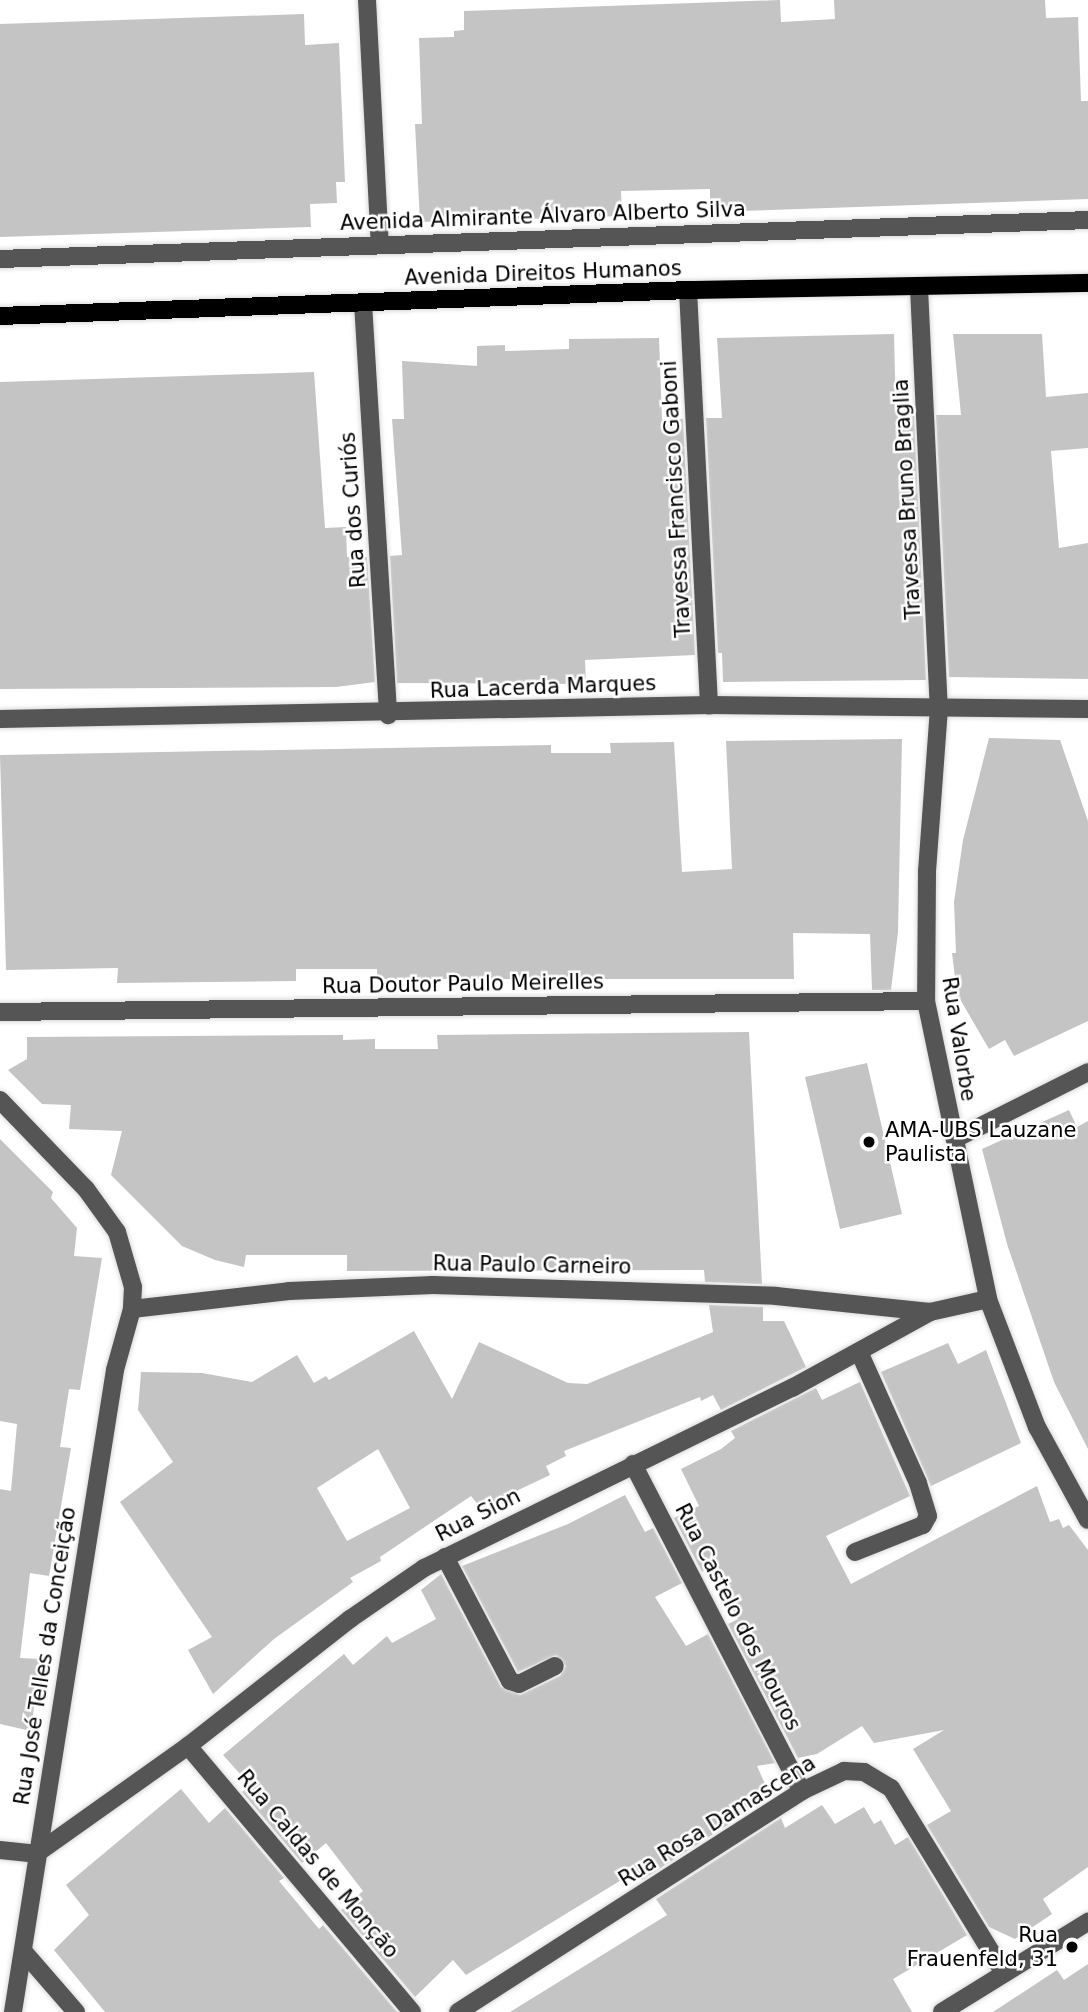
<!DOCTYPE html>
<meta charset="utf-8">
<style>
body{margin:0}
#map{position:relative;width:1088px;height:2012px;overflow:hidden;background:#fff;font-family:"DejaVu Sans",sans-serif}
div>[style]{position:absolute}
.building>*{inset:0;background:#c4c4c4}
.roads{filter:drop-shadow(0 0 2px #dbdbdb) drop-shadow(0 0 2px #dbdbdb)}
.minor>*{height:18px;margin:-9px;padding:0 9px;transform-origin:9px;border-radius:9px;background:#555}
.major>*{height:18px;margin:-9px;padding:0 9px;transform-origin:9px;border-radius:9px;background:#000}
.dots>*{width:19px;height:19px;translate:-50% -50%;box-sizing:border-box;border:4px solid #fff;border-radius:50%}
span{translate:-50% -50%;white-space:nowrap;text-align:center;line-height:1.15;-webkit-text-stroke:5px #fff;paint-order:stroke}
.street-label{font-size:21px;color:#000}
.poi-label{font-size:21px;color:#000}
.left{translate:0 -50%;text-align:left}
.right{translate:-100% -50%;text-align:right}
</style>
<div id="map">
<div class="building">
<i style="clip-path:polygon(780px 0,781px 22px,835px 19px,834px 0,1045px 0,1046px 18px,1078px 17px,1081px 101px,1088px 101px,1088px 199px,710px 212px,710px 189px,621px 191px,622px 216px,420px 222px,415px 124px,422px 124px,419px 38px,454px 37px,454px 31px,464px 30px,464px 11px)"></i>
<i style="clip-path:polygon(304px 14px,305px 45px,339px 43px,345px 182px,336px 182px,337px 203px,310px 204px,311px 227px,0 237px,0 24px)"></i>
<i style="clip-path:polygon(894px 334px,896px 414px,914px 414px,926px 680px,723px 682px,722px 653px,718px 653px,706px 418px,722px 418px,717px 338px)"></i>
<i style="clip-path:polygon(953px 334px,1042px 334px,1046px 397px,1088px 393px,1088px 448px,1051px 451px,1059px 548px,1088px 543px,1088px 679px,949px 677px,936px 415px,961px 415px)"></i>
<i style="clip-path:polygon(659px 338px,662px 419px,683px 419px,695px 655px,585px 660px,586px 684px,397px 683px,390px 556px,402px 555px,392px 419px,404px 419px,402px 361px,477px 366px,477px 346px,505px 345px,505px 351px,569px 349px,569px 339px)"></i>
<i style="clip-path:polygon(314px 372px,325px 528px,346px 527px,347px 557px,367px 557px,375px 682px,336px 687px,0 689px,0 382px)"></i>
<i style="clip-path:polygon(989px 738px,1060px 740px,1088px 821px,1088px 1021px,1014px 1056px,1005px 1040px,989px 1049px,957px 994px,952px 953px,956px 953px,954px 902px,963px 840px)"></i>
<i style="clip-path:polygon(902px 739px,898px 932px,891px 990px,872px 990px,870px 934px,793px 933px,794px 979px,377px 979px,377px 969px,296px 969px,296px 981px,117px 983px,118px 968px,6px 970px,0 755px,551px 745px,551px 753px,611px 753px,610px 743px,674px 742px,682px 872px,732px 869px,726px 741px)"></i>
<i style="clip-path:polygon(749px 1032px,762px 1284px,705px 1282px,704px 1270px,347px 1271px,347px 1255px,246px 1255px,244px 1267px,215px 1260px,182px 1246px,111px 1175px,122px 1131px,69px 1129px,71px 1105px,42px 1104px,8px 1070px,27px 1059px,27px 1037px,343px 1035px,343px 1040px,375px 1039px,375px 1049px,438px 1049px,437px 1035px)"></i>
<i style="clip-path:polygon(867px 1063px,902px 1214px,840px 1229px,805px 1077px)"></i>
<i style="clip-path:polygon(1069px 1110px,1077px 1127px,1088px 1121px,1088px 1449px,1054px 1382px,1007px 1244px,982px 1149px)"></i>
<i style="clip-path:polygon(0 1139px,53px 1192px,51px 1198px,77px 1228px,74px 1256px,102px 1258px,80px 1390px,69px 1389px,60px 1447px,71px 1448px,49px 1576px,30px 1573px,20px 1658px,40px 1659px,31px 1731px,0 1724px,0 1489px,11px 1491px,17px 1424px,0 1421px)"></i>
<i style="clip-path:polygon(evenodd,709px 1305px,763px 1307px,763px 1321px,784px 1321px,806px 1367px,721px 1410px,713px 1395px,701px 1401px,700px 1397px,564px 1451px,566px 1456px,546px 1466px,550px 1475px,481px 1508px,471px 1496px,380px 1557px,381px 1561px,350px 1578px,353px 1582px,274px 1639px,213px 1694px,188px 1650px,212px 1637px,120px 1502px,173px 1462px,138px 1410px,141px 1372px,202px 1373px,252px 1382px,297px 1355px,314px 1383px,326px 1376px,329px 1380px,414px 1331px,452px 1399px,479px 1342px,568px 1383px,587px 1384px,713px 1332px,709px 1305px,378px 1449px,410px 1508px,347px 1541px,317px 1488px,378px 1449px)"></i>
<i style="clip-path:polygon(948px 1343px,958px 1364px,986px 1350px,1021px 1443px,931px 1486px,881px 1372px)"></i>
<i style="clip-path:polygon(860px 1382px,910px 1496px,826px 1536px,851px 1584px,1037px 1486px,1050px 1522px,1059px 1519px,1063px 1528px,1069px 1525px,1088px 1550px,1088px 1867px,1043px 1899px,1052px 1914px,1015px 1939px,989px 1927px,927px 1825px,951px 1811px,913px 1749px,944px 1730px,874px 1743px,862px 1726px,817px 1754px,798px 1758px,728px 1624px,738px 1619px,713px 1566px,702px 1572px,674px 1518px,699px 1506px,681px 1469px,721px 1449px,735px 1438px,731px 1431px,816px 1388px,822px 1400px)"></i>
<i style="clip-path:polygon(625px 1495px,645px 1532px,653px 1528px,682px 1583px,655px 1597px,686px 1646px,708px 1634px,775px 1763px,757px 1766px,771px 1797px,642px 1880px,636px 1871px,466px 1975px,453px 1960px,415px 1997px,341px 1910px,363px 1891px,326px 1843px,302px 1863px,242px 1792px,250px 1785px,223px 1755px,344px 1654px,353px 1665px,387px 1636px,392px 1643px,436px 1619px,421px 1590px,441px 1574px,501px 1687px,520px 1695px,560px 1676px,566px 1666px,556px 1655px,518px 1672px,462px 1566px,568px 1524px)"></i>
<i style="clip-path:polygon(181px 1789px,209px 1823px,225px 1808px,284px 1878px,279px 1881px,319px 1929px,323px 1925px,397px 2012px,105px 2012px,54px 1950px,89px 1915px,66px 1885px)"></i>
<i style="clip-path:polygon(822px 1805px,835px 1824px,864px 1807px,874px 1824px,881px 1820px,895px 1845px,908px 1837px,967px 1935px,893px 1979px,912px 2012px,510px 2012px,667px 1915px,656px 1899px,781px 1818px,785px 1828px)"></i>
<i style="clip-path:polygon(1088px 1964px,1088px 2012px,993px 2012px,1057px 1970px,1064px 1980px)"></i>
</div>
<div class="roads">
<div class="minor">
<i style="left:367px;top:0;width:244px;rotate:87deg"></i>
<i style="left:0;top:259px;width:1089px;rotate:-2.05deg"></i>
<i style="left:919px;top:288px;width:420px;rotate:87.3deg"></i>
<i style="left:939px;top:708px;width:163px;rotate:94.2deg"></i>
<i style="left:927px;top:871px;width:130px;rotate:90.4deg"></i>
<i style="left:926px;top:1001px;width:304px;rotate:78.2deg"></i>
<i style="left:988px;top:1299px;width:137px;rotate:69.1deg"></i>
<i style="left:1037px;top:1427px;width:106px;rotate:61.3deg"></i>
<i style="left:688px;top:290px;width:416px;rotate:87.1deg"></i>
<i style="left:363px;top:303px;width:413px;rotate:86.5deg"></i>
<i style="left:0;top:719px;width:709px;rotate:-1.13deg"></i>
<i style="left:709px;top:705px;width:379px;rotate:0.6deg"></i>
<i style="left:0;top:1012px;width:926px;rotate:-0.68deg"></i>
<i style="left:0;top:1100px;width:124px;rotate:46deg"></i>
<i style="left:86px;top:1189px;width:53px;rotate:54.2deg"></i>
<i style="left:117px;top:1232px;width:57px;rotate:73.8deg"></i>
<i style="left:133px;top:1287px;width:22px;rotate:93deg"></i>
<i style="left:132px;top:1309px;width:63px;rotate:105.6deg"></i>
<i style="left:115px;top:1370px;width:650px;rotate:99.03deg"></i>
<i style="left:955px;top:1139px;width:149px;rotate:-26.7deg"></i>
<i style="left:132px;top:1309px;width:158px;rotate:-6.5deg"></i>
<i style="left:289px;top:1291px;width:144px;rotate:-2.4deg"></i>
<i style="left:433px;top:1285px;width:343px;rotate:1.8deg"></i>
<i style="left:776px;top:1296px;width:155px;rotate:5.9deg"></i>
<i style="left:633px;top:1464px;width:368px;rotate:62.7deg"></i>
<i style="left:855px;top:1552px;width:73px;rotate:-21.7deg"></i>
<i style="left:923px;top:1525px;width:10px;rotate:-61deg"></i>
<i style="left:928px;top:1516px;width:34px;rotate:-107deg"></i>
<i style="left:918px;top:1483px;width:144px;rotate:-114.2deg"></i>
<i style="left:445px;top:1557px;width:140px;rotate:62.3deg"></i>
<i style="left:510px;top:1681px;width:9px;rotate:18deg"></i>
<i style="left:519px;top:1684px;width:40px;rotate:-26.6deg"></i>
<i style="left:188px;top:1746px;width:348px;rotate:49.9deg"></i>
<i style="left:0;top:1850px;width:36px;rotate:6deg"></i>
<i style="left:36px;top:1854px;width:186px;rotate:-35.4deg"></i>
<i style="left:188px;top:1746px;width:206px;rotate:-38.1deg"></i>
<i style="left:350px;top:1619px;width:90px;rotate:-34.6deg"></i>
<i style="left:424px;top:1568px;width:410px;rotate:-26.1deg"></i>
<i style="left:792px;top:1388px;width:158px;rotate:-28.8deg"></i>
<i style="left:930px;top:1312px;width:59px;rotate:-12.6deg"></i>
<i style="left:23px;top:1951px;width:81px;rotate:49deg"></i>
<i style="left:458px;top:2012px;width:409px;rotate:-32.7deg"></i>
<i style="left:802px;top:1791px;width:47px;rotate:-25.5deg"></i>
<i style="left:844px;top:1771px;width:20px;rotate:3deg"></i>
<i style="left:864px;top:1772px;width:31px;rotate:31deg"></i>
<i style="left:891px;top:1788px;width:217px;rotate:58.6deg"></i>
<i style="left:942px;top:2012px;width:172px;rotate:-31.7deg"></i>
</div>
<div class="major">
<i style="left:0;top:316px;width:688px;rotate:-2.16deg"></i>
<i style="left:688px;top:290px;width:400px;rotate:-1deg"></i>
</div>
</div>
<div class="dots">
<i style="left:869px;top:1142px;background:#000"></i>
<i style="left:1072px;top:1947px;background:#000"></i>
</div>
<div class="street-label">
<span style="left:543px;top:216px;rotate:-2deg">Avenida Almirante Álvaro Alberto Silva</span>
<span style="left:543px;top:273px;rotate:-2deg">Avenida Direitos Humanos</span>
<span style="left:676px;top:499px;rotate:-93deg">Travessa Francisco Gaboni</span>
<span style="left:907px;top:499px;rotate:-93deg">Travessa Bruno Braglia</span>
<span style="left:353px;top:510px;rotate:-94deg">Rua dos Curiós</span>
<span style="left:543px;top:687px;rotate:-2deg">Rua Lacerda Marques</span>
<span style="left:463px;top:984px;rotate:-1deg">Rua Doutor Paulo Meirelles</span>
<span style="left:959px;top:1039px;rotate:81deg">Rua Valorbe</span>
<span style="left:532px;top:1265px;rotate:1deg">Rua Paulo Carneiro</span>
<span style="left:478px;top:1515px;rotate:-27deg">Rua Sion</span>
<span style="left:738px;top:1617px;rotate:63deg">Rua Castelo dos Mouros</span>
<span style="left:45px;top:1656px;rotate:-81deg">Rua José Telles da Conceição</span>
<span style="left:717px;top:1821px;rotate:-32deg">Rua Rosa Damascena</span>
<span style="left:318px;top:1864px;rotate:50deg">Rua Caldas de Monção</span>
</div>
<div class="poi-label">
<span class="left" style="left:885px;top:1142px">AMA-UBS Lauzane<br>Paulista</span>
<span class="right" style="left:1058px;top:1947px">Rua<br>Frauenfeld, 31</span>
</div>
</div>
